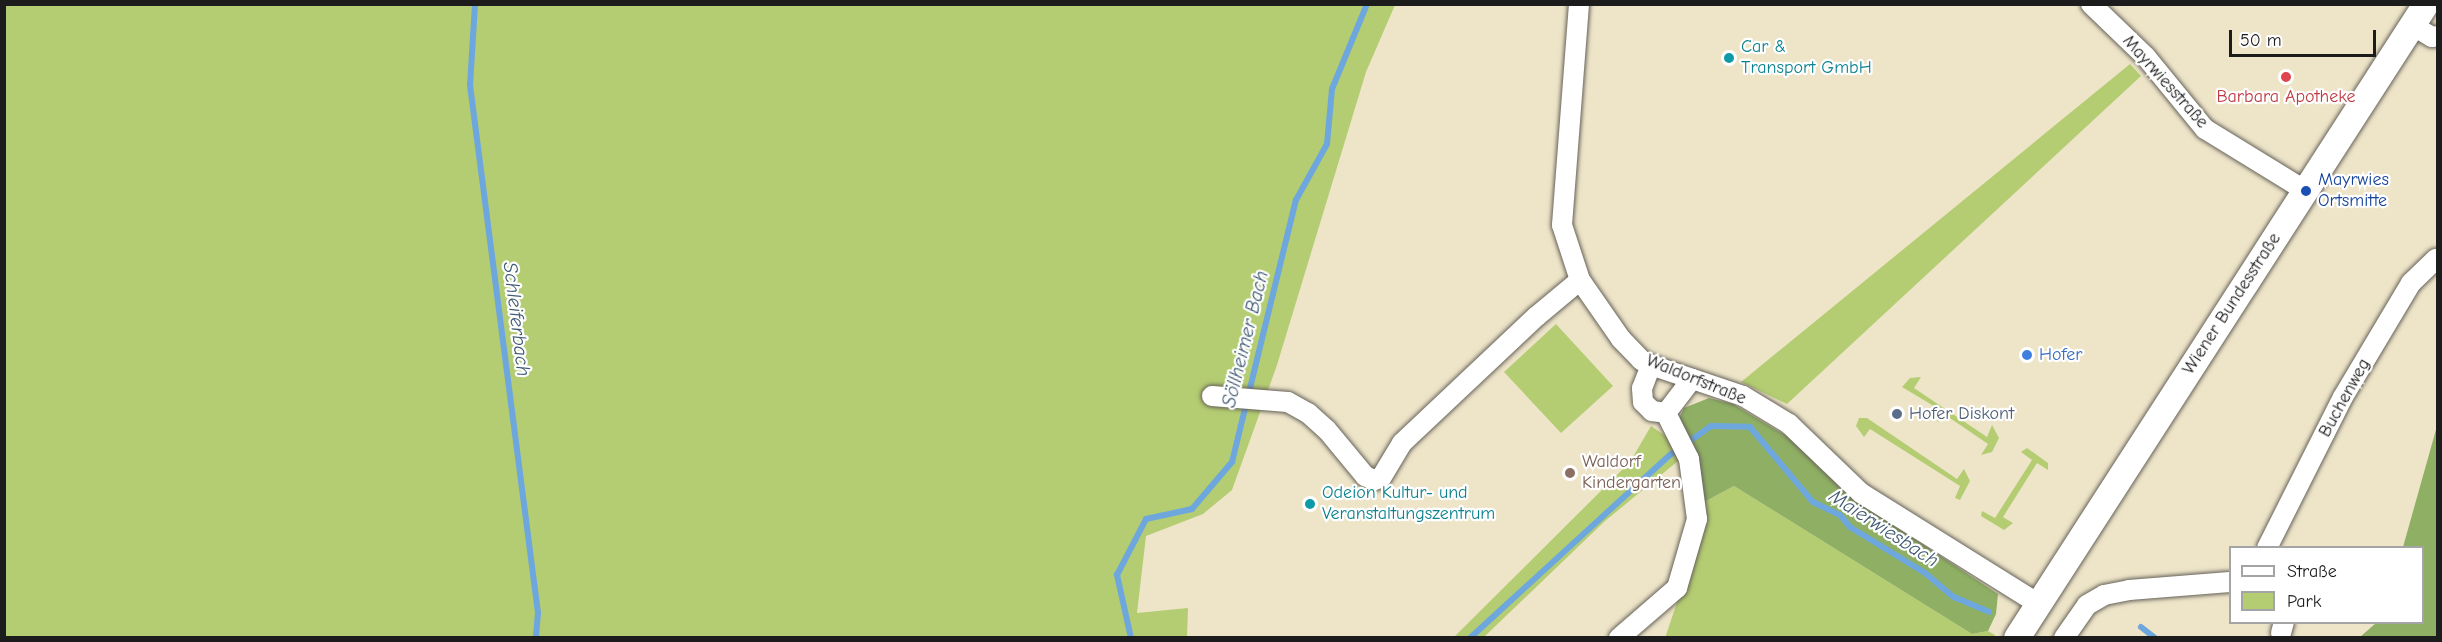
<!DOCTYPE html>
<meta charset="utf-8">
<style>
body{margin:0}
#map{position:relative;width:2442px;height:642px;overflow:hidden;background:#eee5c9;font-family:"Comic Neue",sans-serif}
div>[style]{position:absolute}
.green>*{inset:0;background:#b4cd72}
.forest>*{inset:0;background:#8fb064}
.stream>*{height:6px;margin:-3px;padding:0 3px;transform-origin:3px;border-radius:3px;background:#6da7dd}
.roads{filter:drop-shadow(0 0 2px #666259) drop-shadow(0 0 2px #666259)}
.minor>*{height:20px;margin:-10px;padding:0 10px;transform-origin:10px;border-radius:10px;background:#fff}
.major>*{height:26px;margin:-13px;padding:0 13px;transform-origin:13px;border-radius:13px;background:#fff}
.dots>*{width:16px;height:16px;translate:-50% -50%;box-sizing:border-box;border:3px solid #fff;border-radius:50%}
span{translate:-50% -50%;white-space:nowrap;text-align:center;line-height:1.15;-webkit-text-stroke:4.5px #fff;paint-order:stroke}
.culture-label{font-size:18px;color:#0d838f}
.left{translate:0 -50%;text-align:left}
.street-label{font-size:18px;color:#1c1c1c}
.health-label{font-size:18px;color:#be3a42}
.transit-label{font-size:18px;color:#164399}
.shop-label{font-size:18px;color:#366cbe}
.service-label{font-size:18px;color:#4e5e75}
.education-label{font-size:18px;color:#785e54}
.water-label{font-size:20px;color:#405b73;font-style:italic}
.frame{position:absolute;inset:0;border:6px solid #1c1c1c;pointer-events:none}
.legend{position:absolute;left:2229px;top:546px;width:195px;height:78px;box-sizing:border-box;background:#fff;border:2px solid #a4a4a4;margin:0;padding:8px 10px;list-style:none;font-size:18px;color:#1c1c1c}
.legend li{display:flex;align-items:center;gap:12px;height:30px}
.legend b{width:30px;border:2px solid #a4a4a4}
.scale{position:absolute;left:2229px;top:30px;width:147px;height:27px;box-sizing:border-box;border:3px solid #1c1c1c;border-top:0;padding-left:8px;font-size:18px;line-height:21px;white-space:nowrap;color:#1c1c1c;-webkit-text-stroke:4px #fff;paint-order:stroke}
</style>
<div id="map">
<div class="green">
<i style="clip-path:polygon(4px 5px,1395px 5px,1366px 72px,1277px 365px,1232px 490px,1203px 514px,1146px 536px,1137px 613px,1188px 608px,1187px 638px,5px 637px)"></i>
<i style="clip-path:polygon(2130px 64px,2141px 76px,1787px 404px,1741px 382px)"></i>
<i style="clip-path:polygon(1556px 324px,1613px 386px,1561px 433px,1504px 372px)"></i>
<i style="clip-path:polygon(1921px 377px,1914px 388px,1987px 437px,1992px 425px,1999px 438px,1992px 452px,1981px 455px,1988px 444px,1944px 414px,1938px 422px,1932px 405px,1902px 387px,1910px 378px)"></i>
<i style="clip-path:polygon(1859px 418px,1867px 418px,1957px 479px,1964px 469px,1970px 481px,1960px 500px,1955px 498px,1960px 486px,1870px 429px,1864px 437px,1856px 426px)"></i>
<i style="clip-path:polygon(1651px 426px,1689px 452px,1605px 521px,1484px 637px,1453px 638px,1630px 462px)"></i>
<i style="clip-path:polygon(2027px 448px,2048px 463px,2048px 470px,2037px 463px,2003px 517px,2013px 523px,2004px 530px,1981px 516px,1982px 511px,1995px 518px,2032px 460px,2021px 452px)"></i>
<i style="clip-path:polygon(1734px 486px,1972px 634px,1988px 631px,1995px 635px,1993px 638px,1665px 638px,1704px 522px,1704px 502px)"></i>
</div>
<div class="forest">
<i style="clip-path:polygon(1709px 398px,1733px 404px,1788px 437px,1849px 496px,1998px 594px,1996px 614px,1988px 631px,1972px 634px,1734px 486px,1704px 502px,1670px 438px,1684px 408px)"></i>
<i style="clip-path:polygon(2437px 426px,2437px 637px,2360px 637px,2376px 623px,2422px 622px,2422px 548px,2403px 547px)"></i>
</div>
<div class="stream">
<i style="left:475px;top:4px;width:81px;rotate:93.5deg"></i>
<i style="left:470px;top:85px;width:532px;rotate:82.66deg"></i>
<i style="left:538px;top:613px;width:25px;rotate:95deg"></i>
<i style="left:2141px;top:627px;width:18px;rotate:38deg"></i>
<i style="left:1131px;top:638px;width:65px;rotate:-102.5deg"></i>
<i style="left:1117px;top:575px;width:63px;rotate:-62.6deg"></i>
<i style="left:1146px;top:519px;width:47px;rotate:-12.3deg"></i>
<i style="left:1192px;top:509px;width:62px;rotate:-49.6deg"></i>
<i style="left:1232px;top:462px;width:270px;rotate:-76.3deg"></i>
<i style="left:1296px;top:200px;width:64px;rotate:-61deg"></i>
<i style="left:1327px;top:144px;width:55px;rotate:-84.8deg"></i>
<i style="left:1332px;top:89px;width:92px;rotate:-67.6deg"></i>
<i style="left:1470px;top:638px;width:271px;rotate:-42.5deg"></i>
<i style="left:1670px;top:455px;width:50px;rotate:-35.3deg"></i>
<i style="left:1711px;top:426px;width:39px;rotate:1deg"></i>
<i style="left:1750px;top:427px;width:98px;rotate:50deg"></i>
<i style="left:1813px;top:502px;width:30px;rotate:26deg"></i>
<i style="left:1840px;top:515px;width:16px;rotate:50deg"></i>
<i style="left:1850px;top:527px;width:88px;rotate:31.5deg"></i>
<i style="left:1925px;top:573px;width:38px;rotate:40deg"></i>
<i style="left:1954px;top:597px;width:38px;rotate:23deg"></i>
</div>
<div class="roads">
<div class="minor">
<i style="left:1579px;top:4px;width:222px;rotate:94.4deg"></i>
<i style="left:1562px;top:225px;width:58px;rotate:71.9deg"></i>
<i style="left:1580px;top:280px;width:72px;rotate:55.2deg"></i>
<i style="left:1621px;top:339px;width:29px;rotate:46deg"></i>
<i style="left:1641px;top:360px;width:11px;rotate:27deg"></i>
<i style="left:1651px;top:365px;width:97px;rotate:18.6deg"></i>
<i style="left:1743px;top:396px;width:54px;rotate:31.3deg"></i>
<i style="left:1789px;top:424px;width:100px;rotate:43.8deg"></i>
<i style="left:1861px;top:493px;width:208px;rotate:32deg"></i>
<i style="left:2091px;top:4px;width:76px;rotate:43.9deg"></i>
<i style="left:2146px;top:57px;width:93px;rotate:50.7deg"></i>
<i style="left:2205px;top:129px;width:119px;rotate:31.5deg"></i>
<i style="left:2412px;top:25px;width:23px;rotate:31deg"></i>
<i style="left:2432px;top:37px;width:6px;rotate:-9deg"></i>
<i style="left:1651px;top:365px;width:25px;rotate:111deg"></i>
<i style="left:1642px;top:388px;width:14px;rotate:86deg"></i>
<i style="left:1643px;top:402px;width:13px;rotate:45deg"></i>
<i style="left:1652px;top:411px;width:14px;rotate:8deg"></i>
<i style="left:1212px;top:396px;width:76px;rotate:4.5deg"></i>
<i style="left:1288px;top:402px;width:23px;rotate:29deg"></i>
<i style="left:1308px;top:413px;width:25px;rotate:42deg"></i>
<i style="left:1327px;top:430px;width:60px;rotate:50.4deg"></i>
<i style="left:1365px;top:476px;width:10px;rotate:24deg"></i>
<i style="left:1374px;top:480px;width:7px;rotate:-16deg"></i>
<i style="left:1381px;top:478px;width:41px;rotate:-59deg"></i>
<i style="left:1402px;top:443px;width:185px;rotate:-43.3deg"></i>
<i style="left:1537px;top:316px;width:56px;rotate:-39.9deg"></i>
<i style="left:1666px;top:413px;width:43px;rotate:-52.6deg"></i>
<i style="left:2267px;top:548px;width:169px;rotate:-63.3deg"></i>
<i style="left:2343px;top:397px;width:133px;rotate:-59.2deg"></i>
<i style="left:2411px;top:283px;width:35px;rotate:-44deg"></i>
<i style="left:2281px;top:633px;width:11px;rotate:-75deg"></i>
<i style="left:1619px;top:638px;width:77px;rotate:-40.8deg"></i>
<i style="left:1677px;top:588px;width:72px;rotate:-73.8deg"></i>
<i style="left:1697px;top:519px;width:61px;rotate:-97.6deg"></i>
<i style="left:1689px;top:459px;width:51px;rotate:-116.6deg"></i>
<i style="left:2064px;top:638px;width:40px;rotate:-55.1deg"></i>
<i style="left:2087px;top:605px;width:20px;rotate:-30deg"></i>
<i style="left:2104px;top:595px;width:25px;rotate:-11deg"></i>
<i style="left:2129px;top:590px;width:101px;rotate:-4.5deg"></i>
</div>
<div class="major">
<i style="left:2017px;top:638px;width:754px;rotate:-57.17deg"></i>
</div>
</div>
<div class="dots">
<i style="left:1729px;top:58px;background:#0f9aa8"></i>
<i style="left:2286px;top:77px;background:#e0444e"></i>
<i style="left:2306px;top:191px;background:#1a4fb4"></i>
<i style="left:2027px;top:355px;background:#3f7fe0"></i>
<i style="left:1897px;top:414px;background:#5c6f8a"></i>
<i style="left:1570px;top:473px;background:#8d6e63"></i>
<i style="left:1310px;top:504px;background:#0f9aa8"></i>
</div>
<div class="culture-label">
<span class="left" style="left:1741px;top:58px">Car &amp;<br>Transport GmbH</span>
<span class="left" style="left:1322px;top:504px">Odeion Kultur- und<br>Veranstaltungszentrum</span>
</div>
<div class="street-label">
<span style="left:2165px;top:82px;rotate:48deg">Mayrwiesstraße</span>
<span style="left:2232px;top:304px;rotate:-57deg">Wiener Bundesstraße</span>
<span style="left:1696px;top:380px;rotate:22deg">Waldorfstraße</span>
<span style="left:2345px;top:398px;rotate:-61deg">Buchenweg</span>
</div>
<div class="health-label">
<span style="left:2286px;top:97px">Barbara Apotheke</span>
</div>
<div class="transit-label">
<span class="left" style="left:2318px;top:191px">Mayrwies<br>Ortsmitte</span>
</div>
<div class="shop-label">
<span class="left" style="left:2039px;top:355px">Hofer</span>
</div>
<div class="service-label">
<span class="left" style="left:1909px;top:414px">Hofer Diskont</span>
</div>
<div class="education-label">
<span class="left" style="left:1582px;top:473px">Waldorf<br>Kindergarten</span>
</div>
<div class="water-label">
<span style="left:517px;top:319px;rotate:83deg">Schleiferbach</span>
<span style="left:1245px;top:339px;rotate:-76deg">Söllheimer Bach</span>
<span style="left:1884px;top:528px;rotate:33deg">Maierwiesbach</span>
</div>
<div class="frame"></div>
<ul class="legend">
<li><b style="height:8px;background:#fff"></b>Straße</li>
<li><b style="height:16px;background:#b4cd72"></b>Park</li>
</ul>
<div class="scale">50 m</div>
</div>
